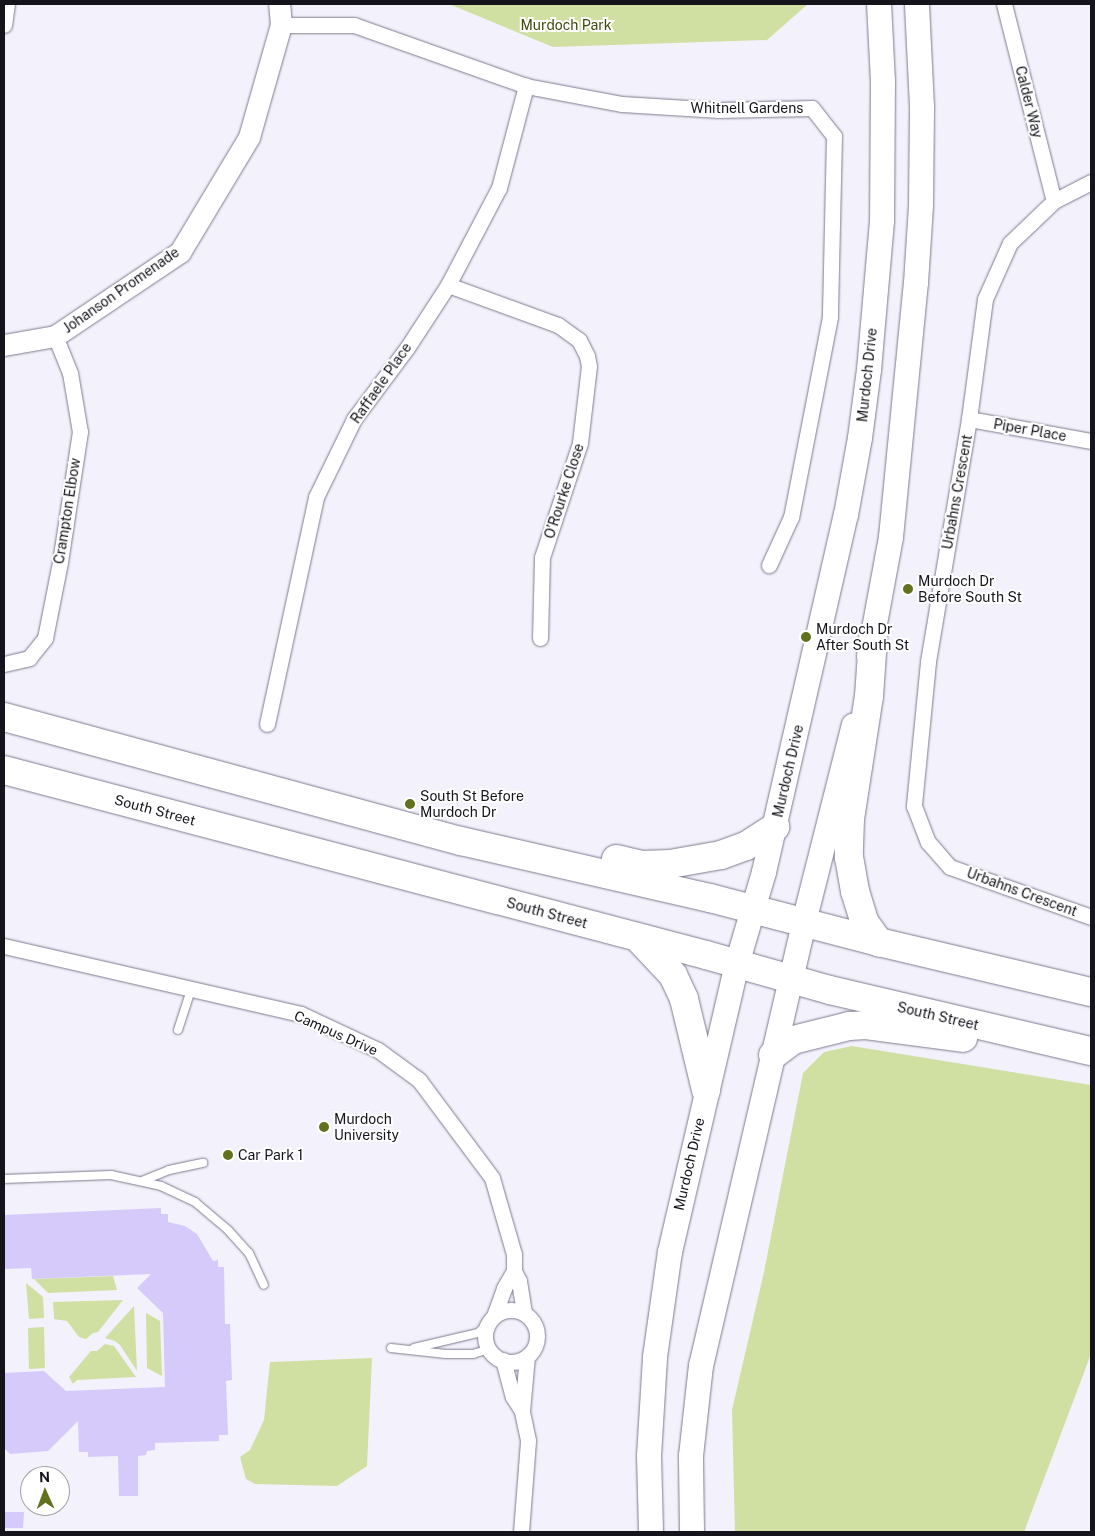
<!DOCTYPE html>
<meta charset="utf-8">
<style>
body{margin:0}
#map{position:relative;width:1095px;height:1536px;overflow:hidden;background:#f3f1fb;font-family:"Public Sans",sans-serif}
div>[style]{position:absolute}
.green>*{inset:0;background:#d0e0a3}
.building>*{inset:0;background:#d6cafb}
.roads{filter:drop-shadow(0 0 1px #7f798f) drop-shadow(0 0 1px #7f798f)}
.lane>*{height:8px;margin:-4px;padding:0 4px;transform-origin:4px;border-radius:4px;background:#fff}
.street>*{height:15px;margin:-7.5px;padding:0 7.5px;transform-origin:7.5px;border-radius:7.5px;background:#fff}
.street>.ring{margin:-7.5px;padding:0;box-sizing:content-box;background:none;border:15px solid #fff;border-radius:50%}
.secondary>*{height:21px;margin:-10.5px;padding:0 10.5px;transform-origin:10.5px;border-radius:10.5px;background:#fff}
.primary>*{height:24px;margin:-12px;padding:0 12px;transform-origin:12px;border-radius:12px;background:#fff}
.highway>*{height:28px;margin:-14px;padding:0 14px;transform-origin:14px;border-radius:14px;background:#fff}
.dots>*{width:14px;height:14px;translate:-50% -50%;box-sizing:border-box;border:2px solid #fff;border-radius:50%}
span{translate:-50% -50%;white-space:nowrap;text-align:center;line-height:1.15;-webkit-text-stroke:4px #fff;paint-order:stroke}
.park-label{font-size:14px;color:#3e4a0a}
.street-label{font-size:14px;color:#15131b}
.poi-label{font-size:14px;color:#15131b}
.left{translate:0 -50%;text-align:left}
.frame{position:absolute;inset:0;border:5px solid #15131b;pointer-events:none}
.north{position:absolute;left:20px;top:1466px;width:50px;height:50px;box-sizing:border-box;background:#fff;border:1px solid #a1a1a4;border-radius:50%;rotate:358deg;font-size:14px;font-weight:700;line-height:20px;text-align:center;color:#15131b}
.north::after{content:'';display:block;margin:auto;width:18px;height:22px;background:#61711e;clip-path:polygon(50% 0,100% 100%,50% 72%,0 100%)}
</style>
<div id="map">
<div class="green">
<i style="clip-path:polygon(449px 4px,808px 4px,767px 40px,553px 47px)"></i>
<i style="clip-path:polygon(852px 1046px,1091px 1085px,1091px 1354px,1024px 1532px,735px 1532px,732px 1410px,764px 1272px,803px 1073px,824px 1052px)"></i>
<i style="clip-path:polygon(113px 1276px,117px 1290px,48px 1293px,34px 1279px)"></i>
<i style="clip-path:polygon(26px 1283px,43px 1297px,44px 1318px,29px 1319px)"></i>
<i style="clip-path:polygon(123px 1300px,98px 1332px,93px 1333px,86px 1339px,79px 1337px,67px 1321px,54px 1319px,53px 1302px)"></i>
<i style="clip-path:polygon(134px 1306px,137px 1371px,120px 1345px,115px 1341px,105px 1338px)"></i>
<i style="clip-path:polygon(146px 1313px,160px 1321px,162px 1376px,147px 1368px)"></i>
<i style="clip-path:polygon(44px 1327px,45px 1368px,29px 1369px,28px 1328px)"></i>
<i style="clip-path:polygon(105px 1344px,114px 1346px,136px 1377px,77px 1380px,73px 1384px,69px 1377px,91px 1351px,97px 1351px)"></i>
<i style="clip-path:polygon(372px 1358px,367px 1466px,337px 1486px,255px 1484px,246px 1479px,240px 1457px,250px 1450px,264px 1420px,270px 1362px)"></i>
</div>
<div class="building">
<i style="clip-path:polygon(161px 1208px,161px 1214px,168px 1214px,168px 1222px,185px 1226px,197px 1234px,213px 1261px,218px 1260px,218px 1267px,224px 1267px,225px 1324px,230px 1324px,232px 1380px,226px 1381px,228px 1435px,219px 1435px,219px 1441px,155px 1443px,155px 1450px,147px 1451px,146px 1455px,138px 1456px,138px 1496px,119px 1496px,118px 1456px,88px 1457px,88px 1452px,79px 1452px,78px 1421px,48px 1451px,10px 1454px,4px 1448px,4px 1373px,44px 1371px,66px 1391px,165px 1387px,163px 1313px,137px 1288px,151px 1274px,32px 1279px,31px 1268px,4px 1269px,4px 1215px)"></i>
<i style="clip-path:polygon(5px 1512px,24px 1512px,23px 1528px,5px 1528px)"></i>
</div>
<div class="roads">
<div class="lane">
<i style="left:178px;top:1030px;width:42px;rotate:-72deg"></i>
<i style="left:4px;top:1179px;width:107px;rotate:-2.1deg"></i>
<i style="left:111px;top:1175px;width:51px;rotate:12.4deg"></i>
<i style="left:161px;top:1186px;width:38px;rotate:25deg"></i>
<i style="left:195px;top:1202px;width:43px;rotate:40.3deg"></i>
<i style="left:228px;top:1230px;width:31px;rotate:48deg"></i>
<i style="left:249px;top:1253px;width:35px;rotate:65deg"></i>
<i style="left:142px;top:1181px;width:29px;rotate:-22deg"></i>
<i style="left:169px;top:1170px;width:35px;rotate:-12deg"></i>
<i style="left:391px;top:1348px;width:55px;rotate:6.2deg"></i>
<i style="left:446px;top:1354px;width:27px"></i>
<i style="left:473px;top:1354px;width:17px;rotate:-17deg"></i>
<i style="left:414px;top:1348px;width:66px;rotate:-13.2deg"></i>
<i style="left:478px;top:1333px;width:17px;rotate:-45deg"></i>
</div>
<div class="street">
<i style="left:1004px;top:4px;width:203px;rotate:75.8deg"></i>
<i style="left:4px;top:25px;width:21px;rotate:-82deg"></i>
<i style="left:281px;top:25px;width:73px"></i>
<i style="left:354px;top:25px;width:182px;rotate:19.5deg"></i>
<i style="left:526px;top:86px;width:98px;rotate:10.6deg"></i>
<i style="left:622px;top:104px;width:97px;rotate:3.5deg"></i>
<i style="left:719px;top:110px;width:93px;rotate:-1.2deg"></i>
<i style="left:812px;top:108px;width:36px;rotate:52deg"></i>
<i style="left:834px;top:136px;width:181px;rotate:91.3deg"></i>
<i style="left:830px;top:317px;width:204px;rotate:101deg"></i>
<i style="left:791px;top:517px;width:53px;rotate:114.6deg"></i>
<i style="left:1091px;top:182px;width:42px;rotate:152.8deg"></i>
<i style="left:1054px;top:201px;width:61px;rotate:136.3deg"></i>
<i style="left:1010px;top:243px;width:61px;rotate:114.1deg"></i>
<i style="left:985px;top:299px;width:121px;rotate:97.6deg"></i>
<i style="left:969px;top:419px;width:246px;rotate:99.6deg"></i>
<i style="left:928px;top:662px;width:145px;rotate:95.6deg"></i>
<i style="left:914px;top:806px;width:39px;rotate:69deg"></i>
<i style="left:928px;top:842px;width:33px;rotate:49deg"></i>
<i style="left:950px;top:867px;width:150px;rotate:19.5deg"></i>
<i style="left:448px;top:285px;width:117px;rotate:20deg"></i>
<i style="left:558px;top:325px;width:26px;rotate:36deg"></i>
<i style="left:579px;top:340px;width:18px;rotate:63deg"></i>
<i style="left:587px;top:356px;width:10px;rotate:79deg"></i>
<i style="left:589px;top:366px;width:78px;rotate:96.7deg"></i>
<i style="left:580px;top:443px;width:120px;rotate:108.4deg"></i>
<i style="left:542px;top:557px;width:81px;rotate:91.4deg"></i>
<i style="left:969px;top:419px;width:124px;rotate:10.2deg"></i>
<i style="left:4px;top:664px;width:26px;rotate:-13deg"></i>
<i style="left:29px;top:658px;width:26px;rotate:-51deg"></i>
<i style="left:45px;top:638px;width:77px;rotate:-78.8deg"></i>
<i style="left:60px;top:562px;width:132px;rotate:-81.3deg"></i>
<i style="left:80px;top:432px;width:60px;rotate:-99.6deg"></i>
<i style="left:70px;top:373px;width:40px;rotate:-112deg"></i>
<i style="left:267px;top:724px;width:232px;rotate:-77.8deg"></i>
<i style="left:316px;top:497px;width:87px;rotate:-64deg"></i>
<i style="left:354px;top:419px;width:89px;rotate:-53.3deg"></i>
<i style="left:407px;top:348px;width:75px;rotate:-56.9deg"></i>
<i style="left:448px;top:285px;width:110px;rotate:-62.3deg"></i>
<i style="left:499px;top:188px;width:106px;rotate:-75.2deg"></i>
<i style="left:4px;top:946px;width:305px;rotate:12.9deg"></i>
<i style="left:301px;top:1014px;width:85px;rotate:25.1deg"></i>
<i style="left:378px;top:1050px;width:51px;rotate:36.2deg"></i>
<i style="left:419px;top:1080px;width:122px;rotate:53.3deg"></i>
<i style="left:492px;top:1178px;width:79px;rotate:73.9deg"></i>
<i style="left:514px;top:1254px;width:17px;rotate:90deg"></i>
<i style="left:514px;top:1271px;width:11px;rotate:63deg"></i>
<i style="left:519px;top:1281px;width:32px;rotate:81deg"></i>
<i class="ring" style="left:485px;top:1310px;width:37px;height:37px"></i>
<i style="left:494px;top:1316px;width:30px;rotate:-70deg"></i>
<i style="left:504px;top:1288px;width:20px;rotate:-60deg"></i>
<i style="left:503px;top:1360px;width:38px;rotate:75deg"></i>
<i style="left:513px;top:1397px;width:17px;rotate:57deg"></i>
<i style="left:521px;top:1532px;width:92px;rotate:-85.6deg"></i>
<i style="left:528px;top:1440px;width:30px;rotate:-102deg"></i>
<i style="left:522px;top:1411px;width:55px;rotate:-84.8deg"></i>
</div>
<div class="secondary">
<i style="left:4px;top:345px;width:52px;rotate:-10deg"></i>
<i style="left:55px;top:336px;width:151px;rotate:-33.9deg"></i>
<i style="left:180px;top:252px;width:134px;rotate:-59deg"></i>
<i style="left:249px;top:137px;width:116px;rotate:-74.1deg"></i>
<i style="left:281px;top:25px;width:21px;rotate:-95deg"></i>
</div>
<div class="primary">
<i style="left:869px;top:656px;width:121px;rotate:-79.5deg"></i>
<i style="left:891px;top:537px;width:255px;rotate:-84.4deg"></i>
<i style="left:916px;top:283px;width:78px;rotate:-86.3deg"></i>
<i style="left:921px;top:205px;width:98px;rotate:-89.4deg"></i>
<i style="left:922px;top:107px;width:103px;rotate:-92.8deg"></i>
<i style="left:651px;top:1532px;width:76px;rotate:-91.5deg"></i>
<i style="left:649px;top:1456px;width:99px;rotate:-86.5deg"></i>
<i style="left:655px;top:1357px;width:106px;rotate:-81.9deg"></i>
<i style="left:670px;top:1252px;width:296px;rotate:-76.9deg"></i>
<i style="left:737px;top:964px;width:96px;rotate:-73.6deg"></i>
<i style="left:764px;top:872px;width:366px;rotate:-77.1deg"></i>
<i style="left:846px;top:515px;width:78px;rotate:-79.7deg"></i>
<i style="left:860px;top:438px;width:69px;rotate:-82.5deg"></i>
<i style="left:869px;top:370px;width:149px;rotate:-85deg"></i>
<i style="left:882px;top:222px;width:140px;rotate:-89.6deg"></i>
<i style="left:883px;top:82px;width:78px;rotate:-92.9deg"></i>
<i style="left:692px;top:1532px;width:76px;rotate:-90.8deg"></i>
<i style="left:691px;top:1456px;width:91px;rotate:-83.7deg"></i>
<i style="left:701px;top:1366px;width:456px;rotate:-76.9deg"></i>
<i style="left:804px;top:922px;width:203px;rotate:-75.8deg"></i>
</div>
<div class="highway">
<i style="left:873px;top:638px;width:58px;rotate:93.9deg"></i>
<i style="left:869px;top:696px;width:124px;rotate:98.8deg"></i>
<i style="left:850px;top:819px;width:38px;rotate:92deg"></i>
<i style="left:849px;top:857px;width:35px;rotate:80deg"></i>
<i style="left:855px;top:891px;width:34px;rotate:73deg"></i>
<i style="left:865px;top:923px;width:24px;rotate:54deg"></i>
<i style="left:4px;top:717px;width:474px;rotate:15.2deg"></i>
<i style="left:461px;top:841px;width:255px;rotate:12.9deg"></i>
<i style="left:710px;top:898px;width:175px;rotate:14.6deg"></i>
<i style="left:879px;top:942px;width:218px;rotate:13.3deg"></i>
<i style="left:4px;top:770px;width:726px;rotate:14.76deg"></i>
<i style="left:706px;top:955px;width:129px;rotate:15.8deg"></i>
<i style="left:830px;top:990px;width:268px;rotate:13.2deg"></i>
<i style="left:616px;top:859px;width:27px;rotate:13deg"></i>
<i style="left:642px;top:865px;width:28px;rotate:-2deg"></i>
<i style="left:670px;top:864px;width:52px;rotate:-10deg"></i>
<i style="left:721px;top:855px;width:27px;rotate:-20deg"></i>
<i style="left:746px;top:846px;width:35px;rotate:-33deg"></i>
<i style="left:638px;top:938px;width:51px;rotate:46.6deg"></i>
<i style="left:673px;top:975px;width:26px;rotate:65deg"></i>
<i style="left:684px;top:999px;width:94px;rotate:76.4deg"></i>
<i style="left:773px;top:1055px;width:25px;rotate:-37deg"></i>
<i style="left:793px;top:1040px;width:58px;rotate:-14deg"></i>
<i style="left:849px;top:1026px;width:17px;rotate:-3deg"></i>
<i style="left:866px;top:1025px;width:98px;rotate:7.6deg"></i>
</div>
</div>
<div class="dots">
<i style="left:908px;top:589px;background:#61711e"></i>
<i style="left:806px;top:637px;background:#61711e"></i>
<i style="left:410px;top:804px;background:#61711e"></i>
<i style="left:324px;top:1127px;background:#61711e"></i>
<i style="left:228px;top:1155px;background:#61711e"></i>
</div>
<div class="park-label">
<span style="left:566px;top:25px">Murdoch Park</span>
</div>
<div class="street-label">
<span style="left:1029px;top:102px;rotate:76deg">Calder Way</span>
<span style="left:747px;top:108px">Whitnell Gardens</span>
<span style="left:121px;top:290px;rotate:-35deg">Johanson Promenade</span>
<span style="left:867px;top:375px;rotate:-84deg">Murdoch Drive</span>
<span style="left:381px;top:383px;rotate:-55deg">Raffaele Place</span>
<span style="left:1030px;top:430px;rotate:10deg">Piper Place</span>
<span style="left:564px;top:491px;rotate:-72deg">O’Rourke Close</span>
<span style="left:957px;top:492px;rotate:-80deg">Urbahns Crescent</span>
<span style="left:67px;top:511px;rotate:-81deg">Crampton Elbow</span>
<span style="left:788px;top:771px;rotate:-77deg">Murdoch Drive</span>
<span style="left:155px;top:810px;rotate:15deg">South Street</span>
<span style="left:1022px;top:892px;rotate:20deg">Urbahns Crescent</span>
<span style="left:547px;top:913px;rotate:15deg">South Street</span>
<span style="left:938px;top:1016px;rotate:13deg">South Street</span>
<span style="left:336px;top:1033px;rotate:24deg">Campus Drive</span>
<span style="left:689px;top:1164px;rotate:-77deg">Murdoch Drive</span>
</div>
<div class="poi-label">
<span class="left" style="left:918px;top:589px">Murdoch Dr<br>Before South St</span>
<span class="left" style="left:816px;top:637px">Murdoch Dr<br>After South St</span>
<span class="left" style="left:420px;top:804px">South St Before<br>Murdoch Dr</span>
<span class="left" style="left:334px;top:1127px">Murdoch<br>University</span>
<span class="left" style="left:238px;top:1155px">Car Park 1</span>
</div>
<div class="frame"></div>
<div class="north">N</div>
</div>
